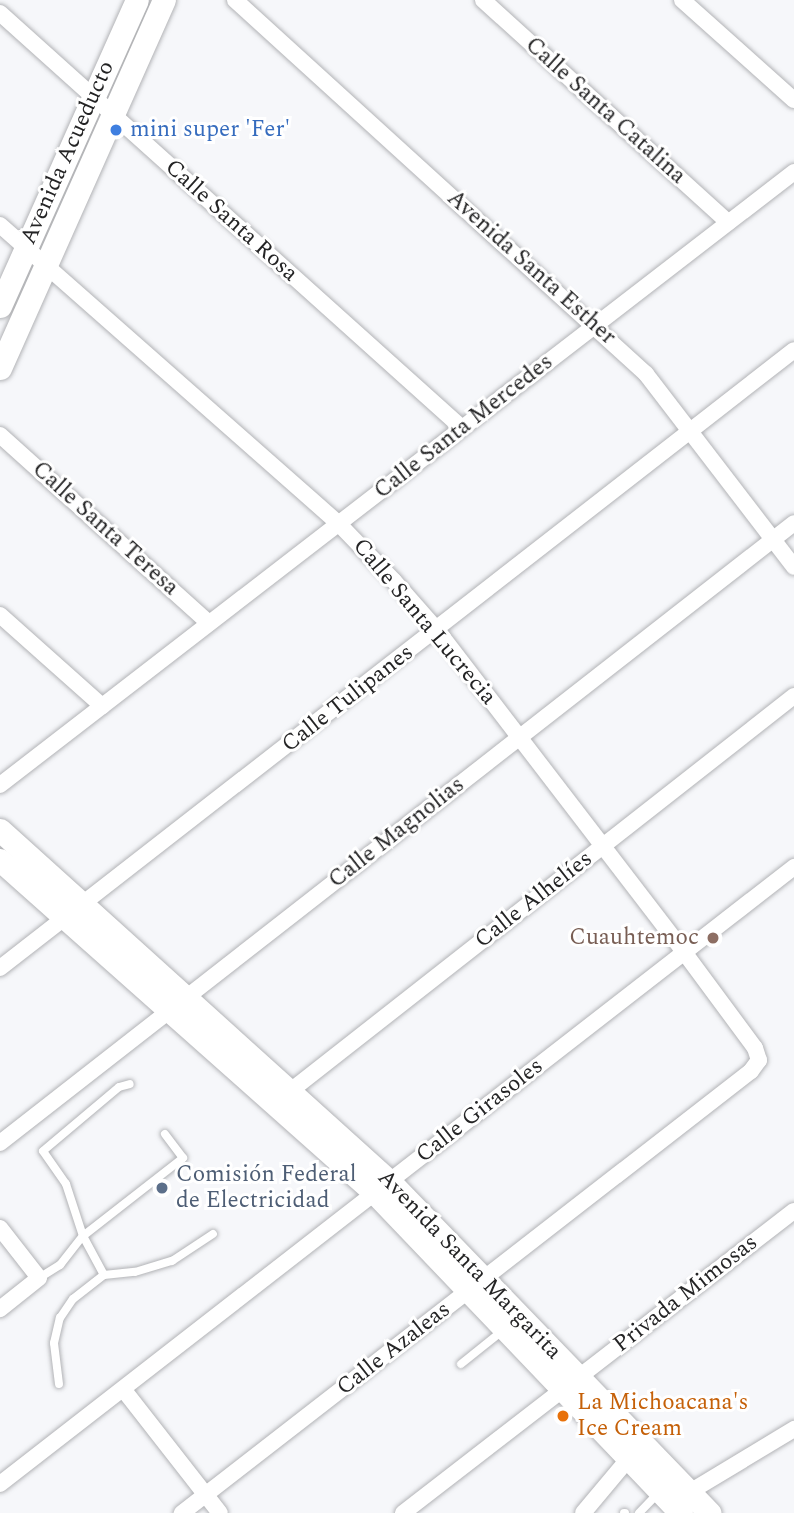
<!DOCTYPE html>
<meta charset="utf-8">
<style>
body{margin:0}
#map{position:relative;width:794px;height:1513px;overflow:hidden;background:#f6f7fa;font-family:Spectral,serif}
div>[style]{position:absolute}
.roads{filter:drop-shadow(0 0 2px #b2b3b6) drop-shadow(0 0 2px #b2b3b6)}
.lane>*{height:8px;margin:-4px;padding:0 4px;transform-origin:4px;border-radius:4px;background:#fff}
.street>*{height:16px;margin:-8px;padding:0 8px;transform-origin:8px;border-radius:8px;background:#fff}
.secondary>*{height:23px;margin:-11.5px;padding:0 11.5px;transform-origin:11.5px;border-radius:11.5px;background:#fff}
.dots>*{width:19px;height:19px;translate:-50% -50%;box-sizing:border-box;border:4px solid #fff;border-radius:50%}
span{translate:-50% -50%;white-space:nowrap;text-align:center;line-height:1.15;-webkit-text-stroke:6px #fff;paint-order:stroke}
.street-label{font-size:23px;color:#242425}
.shop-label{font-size:23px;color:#366cbe}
.left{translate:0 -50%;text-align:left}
.education-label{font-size:23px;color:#785e54}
.right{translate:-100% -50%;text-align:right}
.service-label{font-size:23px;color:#4e5e75}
.food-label{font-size:23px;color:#c56008}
</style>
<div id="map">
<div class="roads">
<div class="lane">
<i style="left:104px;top:1275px;width:44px;rotate:-118.3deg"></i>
<i style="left:83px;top:1236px;width:55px;rotate:-108.1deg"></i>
<i style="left:66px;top:1184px;width:40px;rotate:-124.9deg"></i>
<i style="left:43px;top:1151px;width:99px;rotate:-40.1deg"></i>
<i style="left:119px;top:1087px;width:11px;rotate:-15deg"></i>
<i style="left:39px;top:1278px;width:25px;rotate:-32deg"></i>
<i style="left:60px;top:1265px;width:37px;rotate:-52deg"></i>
<i style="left:83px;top:1236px;width:127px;rotate:-38deg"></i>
<i style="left:183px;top:1158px;width:30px;rotate:-127deg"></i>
<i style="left:461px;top:1364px;width:53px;rotate:-38.8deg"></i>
<i style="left:59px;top:1384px;width:41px;rotate:-97deg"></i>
<i style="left:54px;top:1343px;width:26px;rotate:-77deg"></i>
<i style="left:60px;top:1318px;width:23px;rotate:-56deg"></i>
<i style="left:73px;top:1299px;width:39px;rotate:-38deg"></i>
<i style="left:104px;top:1275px;width:31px;rotate:-6deg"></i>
<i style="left:135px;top:1272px;width:39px;rotate:-17deg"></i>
<i style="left:172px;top:1261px;width:49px;rotate:-33.4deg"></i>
<i style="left:624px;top:1513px;width:1px"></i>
<i style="left:639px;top:1513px;width:28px;rotate:-46deg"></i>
</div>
<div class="street">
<i style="left:235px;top:0;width:556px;rotate:42.3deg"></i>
<i style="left:646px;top:374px;width:243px;rotate:52.5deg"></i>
<i style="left:483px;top:0;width:331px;rotate:42.2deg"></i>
<i style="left:682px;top:0;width:150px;rotate:41.8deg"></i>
<i style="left:0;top:13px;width:621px;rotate:41.93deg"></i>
<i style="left:0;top:225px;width:452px;rotate:41.4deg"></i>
<i style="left:339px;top:524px;width:79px;rotate:46deg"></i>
<i style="left:394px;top:581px;width:65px;rotate:48.7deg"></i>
<i style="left:437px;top:630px;width:406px;rotate:52.5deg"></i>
<i style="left:684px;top:952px;width:119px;rotate:53.5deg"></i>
<i style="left:755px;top:1048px;width:13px;rotate:72deg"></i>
<i style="left:759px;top:1060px;width:14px;rotate:126deg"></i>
<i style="left:751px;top:1071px;width:721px;rotate:142.16deg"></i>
<i style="left:0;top:435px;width:281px;rotate:42deg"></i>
<i style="left:0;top:615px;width:137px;rotate:41.7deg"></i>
<i style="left:0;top:785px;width:1003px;rotate:-37.67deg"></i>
<i style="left:0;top:968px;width:1006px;rotate:-37.89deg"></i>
<i style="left:284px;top:1096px;width:648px;rotate:-38.11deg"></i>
<i style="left:0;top:1143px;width:1007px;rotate:-37.98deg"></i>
<i style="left:0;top:1228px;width:63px;rotate:52deg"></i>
<i style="left:39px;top:1278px;width:50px;rotate:141.5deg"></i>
<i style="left:123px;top:1389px;width:157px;rotate:52deg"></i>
<i style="left:0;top:1484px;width:1006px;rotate:-37.85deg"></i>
<i style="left:683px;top:1496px;width:130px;rotate:-31.1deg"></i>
<i style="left:403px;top:1513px;width:494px;rotate:-37.7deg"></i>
<i style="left:583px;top:1513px;width:72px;rotate:-50.1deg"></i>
</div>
<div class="secondary">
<i style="left:0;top:306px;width:335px;rotate:-65.9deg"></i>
<i style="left:0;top:368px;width:403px;rotate:-66deg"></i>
<i style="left:0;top:830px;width:525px;rotate:42.07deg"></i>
<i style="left:390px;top:1182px;width:460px;rotate:46deg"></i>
<i style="left:0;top:860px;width:502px;rotate:41.61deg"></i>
<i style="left:375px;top:1193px;width:443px;rotate:46.3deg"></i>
</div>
</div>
<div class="dots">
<i style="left:116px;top:130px;background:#3f7fe0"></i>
<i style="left:713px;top:938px;background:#8d6e63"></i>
<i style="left:162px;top:1188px;background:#5c6f8a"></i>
<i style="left:563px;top:1416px;background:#e8710a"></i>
</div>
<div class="street-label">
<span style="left:605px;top:111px;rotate:42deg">Calle Santa Catalina</span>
<span style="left:68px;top:153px;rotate:-66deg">Avenida Acueducto</span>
<span style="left:231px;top:221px;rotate:42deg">Calle Santa Rosa</span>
<span style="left:531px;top:268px;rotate:42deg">Avenida Santa Esther</span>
<span style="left:464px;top:427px;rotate:-38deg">Calle Santa Mercedes</span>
<span style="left:105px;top:529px;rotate:42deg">Calle Santa Teresa</span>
<span style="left:424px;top:622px;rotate:50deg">Calle Santa Lucrecia</span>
<span style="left:348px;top:699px;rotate:-38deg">Calle Tulipanes</span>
<span style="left:397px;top:833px;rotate:-38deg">Calle Magnolias</span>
<span style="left:534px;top:900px;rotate:-38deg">Calle Alhelíes</span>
<span style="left:480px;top:1111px;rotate:-38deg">Calle Girasoles</span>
<span style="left:469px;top:1265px;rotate:46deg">Avenida Santa Margarita</span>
<span style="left:686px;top:1294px;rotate:-38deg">Privada Mimosas</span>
<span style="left:394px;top:1349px;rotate:-38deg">Calle Azaleas</span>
</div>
<div class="shop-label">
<span class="left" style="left:130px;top:130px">mini super 'Fer'</span>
</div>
<div class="education-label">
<span class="right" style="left:699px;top:938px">Cuauhtemoc</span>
</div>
<div class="service-label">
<span class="left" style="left:176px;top:1188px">Comisión Federal<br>de Electricidad</span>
</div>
<div class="food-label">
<span class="left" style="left:577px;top:1416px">La Michoacana's<br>Ice Cream</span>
</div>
</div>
